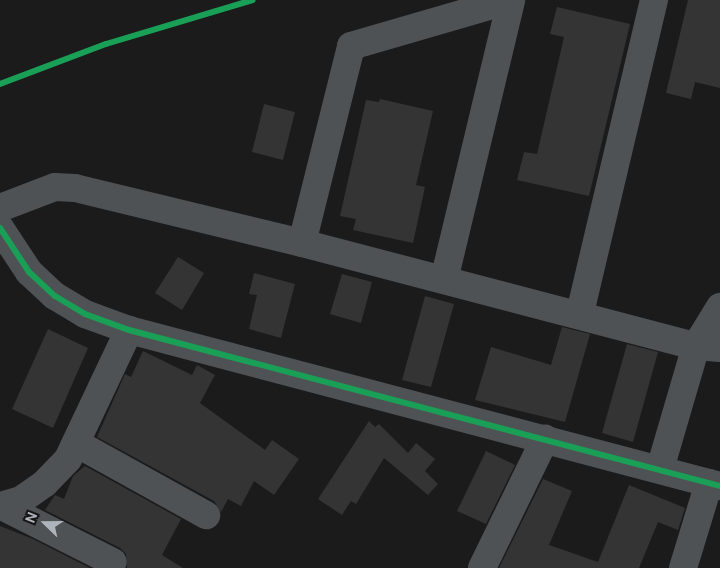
<!DOCTYPE html>
<style>
body{margin:0}
#map{position:relative;width:720px;height:568px;overflow:hidden;background:#1b1b1b;font-family:"DM Sans",sans-serif}
div>[style]{position:absolute}
.building>*{inset:0;background:#343435}
.minor>*{height:28px;margin:-14px;padding:0 14px;transform-origin:14px;border-radius:14px;background:#4f5254}
.cycleway>*{height:6px;margin:-3px;padding:0 3px;transform-origin:3px;border-radius:3px;background:#1a9f57}
span{translate:-50% -50%;white-space:nowrap;text-align:center;line-height:1.15;-webkit-text-stroke:4.5px #151517;paint-order:stroke}
.north{position:absolute;left:20px;top:498px;width:50px;height:50px;-webkit-text-stroke:4px #151517;paint-order:stroke;rotate:292deg;font-size:14px;font-weight:700;line-height:20px;text-align:center;color:#adb4bb}
.north::after{content:'';display:block;margin:auto;width:18px;height:22px;background:#adb4bb;clip-path:polygon(50% 0,100% 100%,50% 72%,0 100%)}
</style>
<div id="map">
<div class="building">
<i style="clip-path:polygon(688px 0,720px 0,720px 88px,695px 82px,691px 99px,666px 93px)"></i>
<i style="clip-path:polygon(557px 7px,630px 24px,589px 196px,517px 180px,524px 152px,537px 154px,564px 37px,550px 34px)"></i>
<i style="clip-path:polygon(380px 99px,433px 111px,416px 185px,425px 187px,413px 243px,353px 230px,356px 219px,340px 216px,366px 100px,379px 102px)"></i>
<i style="clip-path:polygon(264px 104px,295px 112px,283px 160px,252px 152px)"></i>
<i style="clip-path:polygon(178px 257px,204px 273px,182px 310px,155px 293px)"></i>
<i style="clip-path:polygon(254px 273px,295px 284px,281px 338px,249px 329px,257px 295px,249px 294px)"></i>
<i style="clip-path:polygon(342px 274px,372px 282px,361px 323px,330px 314px)"></i>
<i style="clip-path:polygon(425px 296px,454px 304px,431px 387px,402px 380px)"></i>
<i style="clip-path:polygon(562px 327px,590px 334px,565px 422px,475px 400px,491px 347px,551px 365px)"></i>
<i style="clip-path:polygon(48px 329px,88px 348px,53px 428px,12px 409px)"></i>
<i style="clip-path:polygon(627px 344px,658px 352px,633px 442px,602px 433px)"></i>
<i style="clip-path:polygon(143px 351px,192px 375px,197px 365px,215px 375px,200px 403px,265px 450px,272px 440px,299px 459px,274px 495px,254px 481px,241px 506px,228px 499px,221px 512px,214px 501px,97px 437px,125px 374px,131px 377px)"></i>
<i style="clip-path:polygon(369px 421px,375px 427px,379px 424px,408px 453px,416px 443px,435px 459px,425px 471px,438px 484px,428px 495px,384px 458px,356px 504px,351px 501px,342px 515px,318px 499px)"></i>
<i style="clip-path:polygon(486px 451px,515px 465px,486px 524px,457px 511px)"></i>
<i style="clip-path:polygon(85px 466px,181px 519px,162px 555px,183px 568px,127px 568px,126px 554px,120px 548px,45px 510px,55px 495px,64px 499px,73px 476px)"></i>
<i style="clip-path:polygon(543px 479px,572px 491px,549px 545px,598px 562px,629px 485px,685px 508px,678px 530px,658px 522px,639px 568px,499px 568px)"></i>
<i style="clip-path:polygon(0 526px,33px 539px,90px 568px,0 568px)"></i>
</div>
<div class="minor">
<i style="left:0;top:208px;width:59px;rotate:-20.9deg"></i>
<i style="left:55px;top:187px;width:20px;rotate:3deg"></i>
<i style="left:75px;top:188px;width:234px;rotate:13.6deg"></i>
<i style="left:302px;top:243px;width:407px;rotate:14.7deg"></i>
<i style="left:696px;top:346px;width:24px;rotate:5deg"></i>
<i style="left:0;top:228px;width:53px;rotate:56.6deg"></i>
<i style="left:29px;top:272px;width:35px;rotate:43deg"></i>
<i style="left:55px;top:296px;width:35px;rotate:31deg"></i>
<i style="left:85px;top:314px;width:47px;rotate:20deg"></i>
<i style="left:129px;top:330px;width:611px;rotate:14.79deg"></i>
<i style="left:302px;top:243px;width:203px;rotate:-76deg"></i>
<i style="left:351px;top:46px;width:165px;rotate:-16.2deg"></i>
<i style="left:444px;top:280px;width:288px;rotate:-76.5deg"></i>
<i style="left:580px;top:313px;width:322px;rotate:-76.7deg"></i>
<i style="left:76px;top:443px;width:149px;rotate:29deg"></i>
<i style="left:660px;top:469px;width:128px;rotate:-73.7deg"></i>
<i style="left:696px;top:346px;width:46px;rotate:-58.4deg"></i>
<i style="left:0;top:506px;width:22px;rotate:-16deg"></i>
<i style="left:21px;top:500px;width:29px;rotate:-35deg"></i>
<i style="left:45px;top:483px;width:33px;rotate:-46deg"></i>
<i style="left:68px;top:459px;width:143px;rotate:-64.7deg"></i>
<i style="left:2px;top:506px;width:124px;rotate:26.8deg"></i>
<i style="left:482px;top:568px;width:144px;rotate:-64deg"></i>
<i style="left:683px;top:568px;width:89px;rotate:-73deg"></i>
</div>
<div class="cycleway">
<i style="left:0;top:84px;width:113px;rotate:-20.7deg"></i>
<i style="left:106px;top:44px;width:153px;rotate:-16.7deg"></i>
<i style="left:0;top:228px;width:53px;rotate:56.6deg"></i>
<i style="left:29px;top:272px;width:35px;rotate:43deg"></i>
<i style="left:55px;top:296px;width:35px;rotate:31deg"></i>
<i style="left:85px;top:314px;width:47px;rotate:20deg"></i>
<i style="left:129px;top:330px;width:611px;rotate:14.79deg"></i>
</div>
<div class="north">N</div>
</div>
